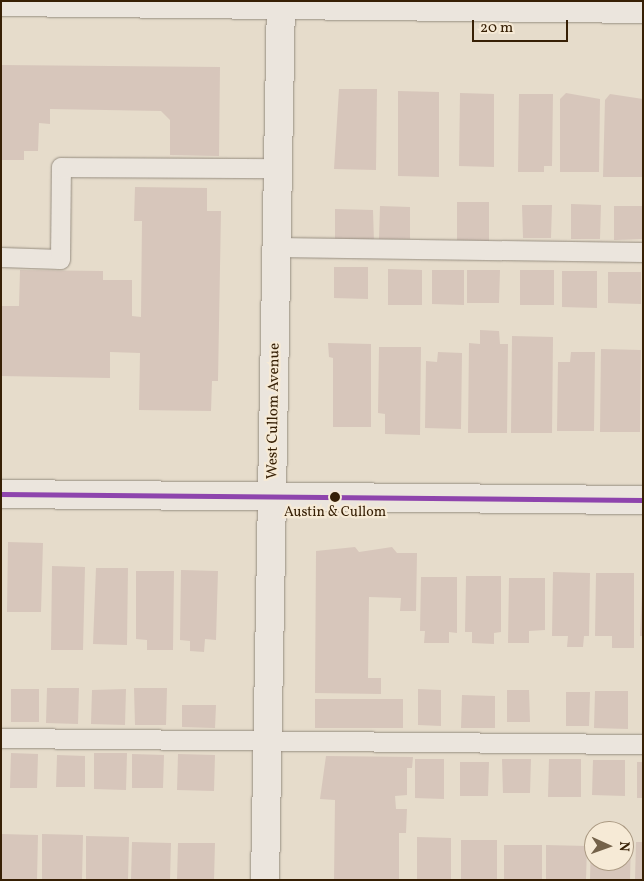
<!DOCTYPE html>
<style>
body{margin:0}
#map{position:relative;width:644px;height:881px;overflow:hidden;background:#e6dccb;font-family:Vollkorn,serif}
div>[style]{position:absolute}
.building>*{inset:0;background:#d7c6bb}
.roads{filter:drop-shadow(0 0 1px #978e81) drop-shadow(0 0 1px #978e81)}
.lane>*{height:19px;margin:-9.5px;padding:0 9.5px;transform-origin:9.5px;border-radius:9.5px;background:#ebe5dd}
.street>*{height:28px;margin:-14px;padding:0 14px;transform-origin:14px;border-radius:14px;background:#ebe5dd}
.secondary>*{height:28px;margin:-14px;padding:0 14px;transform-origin:14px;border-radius:14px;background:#ebe5dd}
.bus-1>*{height:5px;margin:-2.5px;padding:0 2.5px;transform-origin:2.5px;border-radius:2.5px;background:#8e44ad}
.dots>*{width:14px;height:14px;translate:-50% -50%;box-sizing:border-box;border:2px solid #f6ead6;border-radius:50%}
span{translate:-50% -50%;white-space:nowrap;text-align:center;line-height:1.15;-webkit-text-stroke:4.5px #f6ead6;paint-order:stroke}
.bus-label{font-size:14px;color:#372005}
.street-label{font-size:15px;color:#372005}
.frame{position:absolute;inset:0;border:2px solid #372005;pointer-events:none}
.north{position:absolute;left:584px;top:821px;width:50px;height:50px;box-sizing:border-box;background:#f6ead6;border:1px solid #aa9982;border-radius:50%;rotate:92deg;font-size:14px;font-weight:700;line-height:20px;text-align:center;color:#372005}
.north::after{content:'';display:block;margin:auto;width:18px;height:22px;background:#74624a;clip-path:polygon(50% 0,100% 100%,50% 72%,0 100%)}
.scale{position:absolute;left:472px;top:20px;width:96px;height:22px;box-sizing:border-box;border:2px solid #372005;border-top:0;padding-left:6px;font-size:15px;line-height:18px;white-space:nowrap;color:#372005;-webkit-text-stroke:4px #f6ead6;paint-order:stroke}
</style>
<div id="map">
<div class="building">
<i style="clip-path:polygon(1px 65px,220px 67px,219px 156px,170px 155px,170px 120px,161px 111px,50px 109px,50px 124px,39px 123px,38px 151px,24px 151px,24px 160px,1px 160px)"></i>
<i style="clip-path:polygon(339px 89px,377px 89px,376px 170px,334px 169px)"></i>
<i style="clip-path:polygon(398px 91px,439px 92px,439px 177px,398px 176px)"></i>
<i style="clip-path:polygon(460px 93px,494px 94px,494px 167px,459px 166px)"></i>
<i style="clip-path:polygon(566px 93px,600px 99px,599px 172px,560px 172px,560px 99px)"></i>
<i style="clip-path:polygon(519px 94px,553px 94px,552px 166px,544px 166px,544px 172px,518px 172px)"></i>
<i style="clip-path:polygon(610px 94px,643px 99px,643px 177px,603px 177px,605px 100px)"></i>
<i style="clip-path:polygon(135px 187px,207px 188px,207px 211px,221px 211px,218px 381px,212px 381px,211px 411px,139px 410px,140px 353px,110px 352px,110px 378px,1px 376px,1px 306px,19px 306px,20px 270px,103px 271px,103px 280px,132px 280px,132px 316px,141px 317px,142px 221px,134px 221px)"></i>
<i style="clip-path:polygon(457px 202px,489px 202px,489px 241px,457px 240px)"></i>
<i style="clip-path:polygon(571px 204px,601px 205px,600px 239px,571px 239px)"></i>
<i style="clip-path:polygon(522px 205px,552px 205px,551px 238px,523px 238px)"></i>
<i style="clip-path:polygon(380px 206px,410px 207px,410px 239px,379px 239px)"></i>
<i style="clip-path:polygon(614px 206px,643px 206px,643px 239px,614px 240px)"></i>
<i style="clip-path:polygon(335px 209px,373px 210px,374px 243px,335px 241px)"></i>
<i style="clip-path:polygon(334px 267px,368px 267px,368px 299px,334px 298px)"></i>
<i style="clip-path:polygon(388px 269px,422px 270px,422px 305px,388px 305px)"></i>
<i style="clip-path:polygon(432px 270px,464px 270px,464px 305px,432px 304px)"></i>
<i style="clip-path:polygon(467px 270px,500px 270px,499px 303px,467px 303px)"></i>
<i style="clip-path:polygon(520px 270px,554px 270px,554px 305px,520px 305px)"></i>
<i style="clip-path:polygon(562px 271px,597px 271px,597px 308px,562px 307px)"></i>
<i style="clip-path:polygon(608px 272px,641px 272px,641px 304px,608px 303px)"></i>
<i style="clip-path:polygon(480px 330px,499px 331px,500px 344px,508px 344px,507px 433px,468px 433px,469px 343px,480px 344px)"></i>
<i style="clip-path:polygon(512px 336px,553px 337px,552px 433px,511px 433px)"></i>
<i style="clip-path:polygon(328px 343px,371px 344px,371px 427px,333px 427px,333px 358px,329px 357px)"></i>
<i style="clip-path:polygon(379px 347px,421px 347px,420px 435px,385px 434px,385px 414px,378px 413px)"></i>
<i style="clip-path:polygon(601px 349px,641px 350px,640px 432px,600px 432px)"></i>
<i style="clip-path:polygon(438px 352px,462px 353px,461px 429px,425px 428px,426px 361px,437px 362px)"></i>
<i style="clip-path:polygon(571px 352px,595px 352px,594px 431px,557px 431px,558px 362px,570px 362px)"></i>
<i style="clip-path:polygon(8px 542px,43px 543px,41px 612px,7px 612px)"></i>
<i style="clip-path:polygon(355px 547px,359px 552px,392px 547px,397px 553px,417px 553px,416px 611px,400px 611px,401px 598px,369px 597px,368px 678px,381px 678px,381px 694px,315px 693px,316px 551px)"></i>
<i style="clip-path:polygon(52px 566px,85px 567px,83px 650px,51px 650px)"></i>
<i style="clip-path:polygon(96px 568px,128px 568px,127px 645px,93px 644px)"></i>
<i style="clip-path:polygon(181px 570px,218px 571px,216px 640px,205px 639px,204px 652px,190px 651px,190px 641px,180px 640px)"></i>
<i style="clip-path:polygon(136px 571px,174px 571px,173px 650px,147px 650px,147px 640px,136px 639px)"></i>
<i style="clip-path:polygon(553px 572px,590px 573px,589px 636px,584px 636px,583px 647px,567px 647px,568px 636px,552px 636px)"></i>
<i style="clip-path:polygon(596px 573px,634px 573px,634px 648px,612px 648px,612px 636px,595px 636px)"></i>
<i style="clip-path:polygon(643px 573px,643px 636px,640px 636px)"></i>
<i style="clip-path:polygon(466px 576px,501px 576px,501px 632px,494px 633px,494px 644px,472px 643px,472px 632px,465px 632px)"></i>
<i style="clip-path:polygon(421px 577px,457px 577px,457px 633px,449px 632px,449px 643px,424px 643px,425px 631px,420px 631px)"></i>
<i style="clip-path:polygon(509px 578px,545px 578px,545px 630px,529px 631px,529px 643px,508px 643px)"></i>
<i style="clip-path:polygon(47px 688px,79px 688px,78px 724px,46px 723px)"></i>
<i style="clip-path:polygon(134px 688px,167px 688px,166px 725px,135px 725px)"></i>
<i style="clip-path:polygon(11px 689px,39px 689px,39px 722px,11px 722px)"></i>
<i style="clip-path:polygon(126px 689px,125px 725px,91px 724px,92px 690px)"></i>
<i style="clip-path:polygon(418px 689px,441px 690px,441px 726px,418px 725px)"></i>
<i style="clip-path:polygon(507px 690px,529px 690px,530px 722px,507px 722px)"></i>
<i style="clip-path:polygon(595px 691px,628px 691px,628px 729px,594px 728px)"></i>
<i style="clip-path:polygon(566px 692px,590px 692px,589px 726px,566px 726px)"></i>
<i style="clip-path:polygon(462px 695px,495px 696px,495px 728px,461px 728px)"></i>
<i style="clip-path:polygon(315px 699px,403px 699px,403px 728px,315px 728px)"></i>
<i style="clip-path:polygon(182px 705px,216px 705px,215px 728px,182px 727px)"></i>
<i style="clip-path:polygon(11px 753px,38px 754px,37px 788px,10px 788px)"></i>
<i style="clip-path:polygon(94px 753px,127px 753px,126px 790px,94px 789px)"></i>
<i style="clip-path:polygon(132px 754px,164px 755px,163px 788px,132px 788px)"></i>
<i style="clip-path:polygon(178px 754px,215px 755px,214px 791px,177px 790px)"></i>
<i style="clip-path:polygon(57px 755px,85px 756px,85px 787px,56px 787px)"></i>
<i style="clip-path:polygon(326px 756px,413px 757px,412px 768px,407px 768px,407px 795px,395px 796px,396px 809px,407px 809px,406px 833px,399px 833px,399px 880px,334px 880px,335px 800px,320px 799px)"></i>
<i style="clip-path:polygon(415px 759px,444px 759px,444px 799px,415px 798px)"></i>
<i style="clip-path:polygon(502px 759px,531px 759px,530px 793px,503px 793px)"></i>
<i style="clip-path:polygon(549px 759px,581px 759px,581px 797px,548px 797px)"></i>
<i style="clip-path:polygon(593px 760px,625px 760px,625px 796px,592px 795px)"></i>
<i style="clip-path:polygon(460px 762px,489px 762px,488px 796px,460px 796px)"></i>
<i style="clip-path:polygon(637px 762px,643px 762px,643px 798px,637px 798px)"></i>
<i style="clip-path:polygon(1px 834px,38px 835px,37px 880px,1px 880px)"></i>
<i style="clip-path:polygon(42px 834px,83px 835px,82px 880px,42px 880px)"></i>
<i style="clip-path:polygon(86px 836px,129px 837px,128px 880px,86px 880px)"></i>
<i style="clip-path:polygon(417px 837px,451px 838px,451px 880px,417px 880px)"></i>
<i style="clip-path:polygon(461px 840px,497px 840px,497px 880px,461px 880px)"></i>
<i style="clip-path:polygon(591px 841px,594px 861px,624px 861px,624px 841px,631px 841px,630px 880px,590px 880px)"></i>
<i style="clip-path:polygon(132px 842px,171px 843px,170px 880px,131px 880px)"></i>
<i style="clip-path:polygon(636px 842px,643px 842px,643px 880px,635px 880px)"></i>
<i style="clip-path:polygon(178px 843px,215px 843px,214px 880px,177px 880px)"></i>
<i style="clip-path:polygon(504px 845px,542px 845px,542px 880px,504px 880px)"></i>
<i style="clip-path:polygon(546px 845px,587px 846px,586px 880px,546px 880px)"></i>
</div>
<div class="roads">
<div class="lane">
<i style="left:277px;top:247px;width:366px;rotate:0.8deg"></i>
<i style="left:1px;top:257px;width:59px;rotate:1.9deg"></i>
<i style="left:60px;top:259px;width:92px;rotate:-89.4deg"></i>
<i style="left:61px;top:167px;width:217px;rotate:0.3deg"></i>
<i style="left:1px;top:738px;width:642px;rotate:0.54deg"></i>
</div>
<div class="street">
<i style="left:1px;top:2px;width:642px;rotate:0.62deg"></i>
<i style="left:265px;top:880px;width:879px;rotate:-88.96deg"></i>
</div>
<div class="secondary">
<i style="left:1px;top:494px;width:642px;rotate:0.54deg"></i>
</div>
</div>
<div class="bus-1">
<i style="left:1px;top:494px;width:642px;rotate:0.54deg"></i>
</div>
<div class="dots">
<i style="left:335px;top:497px;background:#372005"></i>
</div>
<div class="bus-label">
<span style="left:335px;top:513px">Austin &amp; Cullom</span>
</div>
<div class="street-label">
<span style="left:274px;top:411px;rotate:-89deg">West Cullom Avenue</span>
</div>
<div class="frame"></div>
<div class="north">N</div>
<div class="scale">20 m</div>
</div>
